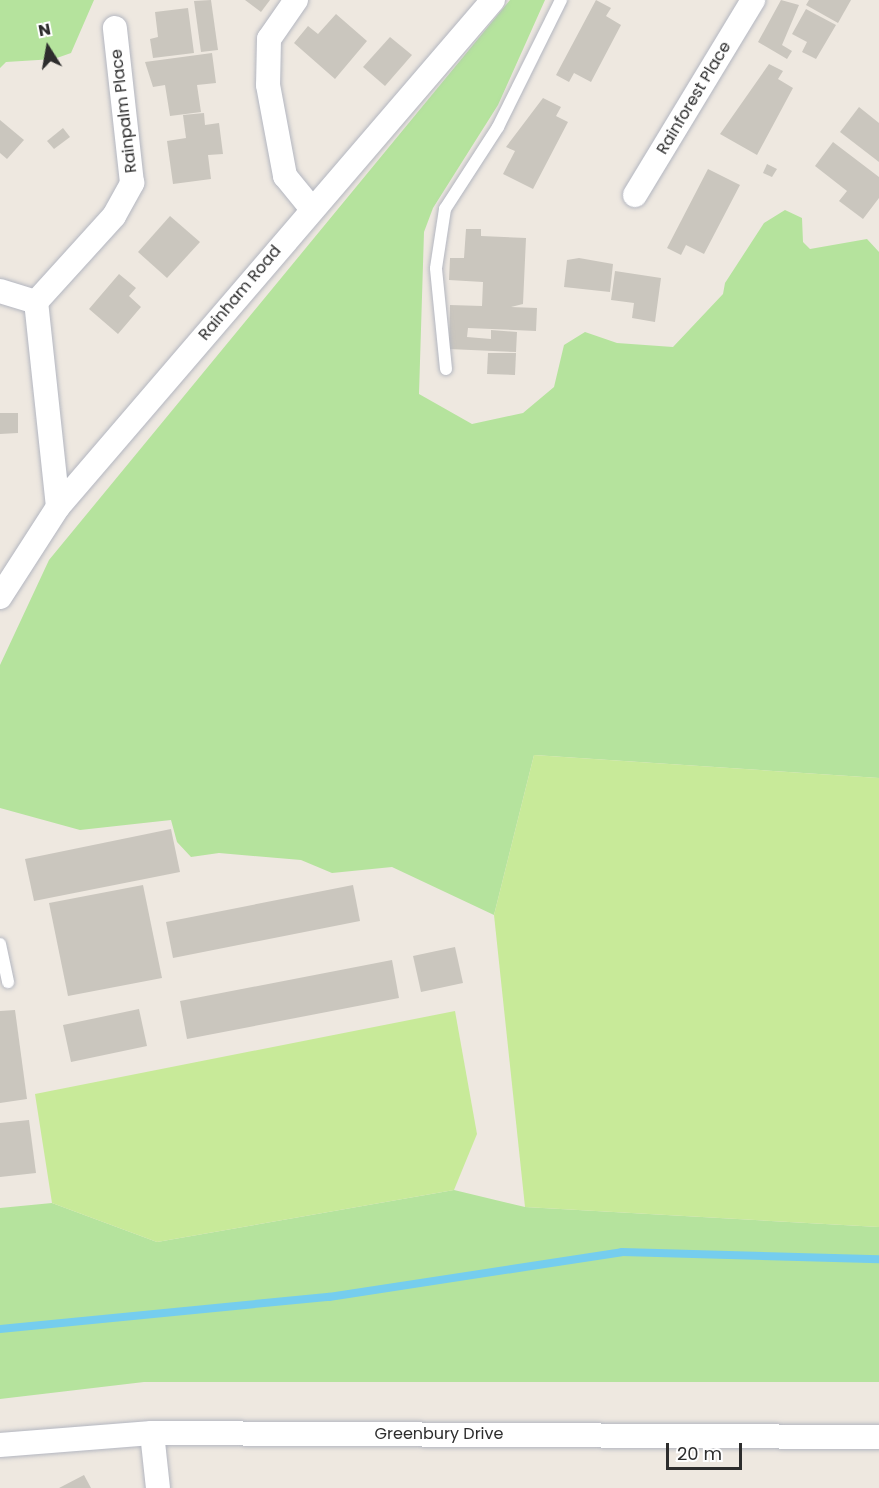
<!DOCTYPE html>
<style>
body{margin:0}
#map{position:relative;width:879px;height:1488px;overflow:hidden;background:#eee8e0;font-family:Poppins,sans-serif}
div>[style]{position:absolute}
.green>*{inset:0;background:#b5e39d}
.pitch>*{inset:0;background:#c8ea99}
.stream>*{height:8px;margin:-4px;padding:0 4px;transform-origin:4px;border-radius:4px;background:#75cdee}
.building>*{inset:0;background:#cac6be}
.roads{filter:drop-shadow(0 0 2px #b3b6c0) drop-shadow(0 0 2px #b3b6c0)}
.service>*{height:12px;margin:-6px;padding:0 6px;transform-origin:6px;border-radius:6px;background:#fff}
.minor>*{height:24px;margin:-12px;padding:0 12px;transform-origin:12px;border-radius:12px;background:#fff}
span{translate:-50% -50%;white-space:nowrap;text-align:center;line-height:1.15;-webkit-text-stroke:4.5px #fff;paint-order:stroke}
.street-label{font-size:16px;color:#2d2d2d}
.north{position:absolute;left:18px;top:18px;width:60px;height:60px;-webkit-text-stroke:4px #fff;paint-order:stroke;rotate:349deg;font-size:16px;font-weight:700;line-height:24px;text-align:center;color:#2d2d2d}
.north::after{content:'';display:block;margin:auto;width:21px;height:27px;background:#2d2d2d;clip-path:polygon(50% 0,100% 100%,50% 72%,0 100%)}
.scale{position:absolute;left:666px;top:1443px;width:76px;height:27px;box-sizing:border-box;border:3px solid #2d2d2d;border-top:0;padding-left:8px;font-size:18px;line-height:21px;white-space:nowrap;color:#2d2d2d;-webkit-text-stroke:4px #fff;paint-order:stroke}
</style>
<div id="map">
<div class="green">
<i style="clip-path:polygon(0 0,94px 0,71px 53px,54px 59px,6px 62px,0 68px)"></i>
<i style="clip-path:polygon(510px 0,545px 0,498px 105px,433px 208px,424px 232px,419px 394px,472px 424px,523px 413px,554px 387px,564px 345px,585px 332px,617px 343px,673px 347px,723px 294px,725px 283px,764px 223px,785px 210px,802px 218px,803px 242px,810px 249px,867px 239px,879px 252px,879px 778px,534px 755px,494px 915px,392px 867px,332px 873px,301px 860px,219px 853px,191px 857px,177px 842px,171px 820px,80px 830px,0 808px,0 665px,49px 560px)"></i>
<i style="clip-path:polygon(454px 1190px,525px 1207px,879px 1227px,879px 1382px,144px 1382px,0 1399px,0 1208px,52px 1203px,157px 1242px)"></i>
</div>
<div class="pitch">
<i style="clip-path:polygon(534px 755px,879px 778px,879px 1227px,525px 1207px,494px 915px)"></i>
<i style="clip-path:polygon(455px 1011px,477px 1134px,454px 1190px,157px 1242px,52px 1203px,35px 1094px)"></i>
</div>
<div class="stream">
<i style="left:0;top:1329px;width:331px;rotate:-5.6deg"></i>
<i style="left:329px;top:1297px;width:296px;rotate:-8.7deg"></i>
<i style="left:622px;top:1252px;width:257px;rotate:1.6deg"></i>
</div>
<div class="building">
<i style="clip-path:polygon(211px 0,218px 50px,201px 52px,194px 1px)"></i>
<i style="clip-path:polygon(245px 0,270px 0,261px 12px)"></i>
<i style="clip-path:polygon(596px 0,611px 8px,606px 16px,621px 25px,591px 82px,574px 73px,569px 82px,556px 75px)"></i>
<i style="clip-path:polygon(781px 0,799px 5px,782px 45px,792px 51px,787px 59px,758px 42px)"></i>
<i style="clip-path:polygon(809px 0,851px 0,838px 23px,806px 5px)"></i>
<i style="clip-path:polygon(188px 8px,194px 53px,153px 58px,150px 39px,158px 37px,155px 12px)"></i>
<i style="clip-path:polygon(806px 9px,836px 25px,816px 59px,802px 52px,807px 42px,792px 34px)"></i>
<i style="clip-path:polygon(336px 14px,367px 41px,335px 79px,294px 43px,308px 26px,318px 34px)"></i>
<i style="clip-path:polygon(390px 37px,412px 55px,385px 86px,363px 67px)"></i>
<i style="clip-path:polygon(212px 53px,216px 83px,197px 85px,201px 112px,170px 116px,165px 85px,153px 87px,145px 62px)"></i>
<i style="clip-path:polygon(769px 64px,783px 71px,778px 79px,793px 88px,757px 155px,720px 134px)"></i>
<i style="clip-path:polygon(543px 98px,561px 107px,556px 116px,568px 122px,533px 189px,503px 174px,515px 151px,506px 147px)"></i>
<i style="clip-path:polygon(859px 107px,879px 123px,879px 162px,840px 132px)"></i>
<i style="clip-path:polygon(204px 113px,205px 125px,219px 123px,223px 154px,208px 155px,211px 179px,173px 184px,167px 141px,186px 138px,183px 115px)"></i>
<i style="clip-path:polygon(0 120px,24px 140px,7px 159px,0 153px)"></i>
<i style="clip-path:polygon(63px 128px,70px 137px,54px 149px,47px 141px)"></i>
<i style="clip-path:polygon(833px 142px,879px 177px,879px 198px,863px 219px,839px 201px,847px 191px,815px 166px)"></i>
<i style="clip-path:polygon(767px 164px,777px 169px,772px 177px,763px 173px)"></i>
<i style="clip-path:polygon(708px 169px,740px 185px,704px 254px,686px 245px,681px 255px,667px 248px)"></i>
<i style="clip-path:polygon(170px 216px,200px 242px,167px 278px,138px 252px)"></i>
<i style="clip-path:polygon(466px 229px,481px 229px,481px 236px,526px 238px,523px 304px,511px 307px,537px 308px,536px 331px,468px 328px,467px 337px,491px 339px,491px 330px,517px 332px,516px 352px,449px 349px,450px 305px,482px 306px,483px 282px,449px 280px,450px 258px,464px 258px)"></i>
<i style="clip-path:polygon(579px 258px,613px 264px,610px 292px,564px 287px,567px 260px)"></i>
<i style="clip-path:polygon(615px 271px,661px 278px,655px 322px,632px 318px,634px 303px,611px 300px)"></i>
<i style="clip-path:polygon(119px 274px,136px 288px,129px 296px,141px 307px,118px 334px,89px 309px)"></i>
<i style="clip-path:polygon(488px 353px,516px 353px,515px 375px,487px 374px)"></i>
<i style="clip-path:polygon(0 413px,18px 413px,18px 433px,0 434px)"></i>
<i style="clip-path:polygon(171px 829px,180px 872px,34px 901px,25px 859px)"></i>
<i style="clip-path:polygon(143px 885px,162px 978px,68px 996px,49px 903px)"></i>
<i style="clip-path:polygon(353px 885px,360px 921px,173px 958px,166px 922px)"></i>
<i style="clip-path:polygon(455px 947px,463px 983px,421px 992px,413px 956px)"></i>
<i style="clip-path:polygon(392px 960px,399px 998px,187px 1039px,180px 1001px)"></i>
<i style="clip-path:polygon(139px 1009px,147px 1046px,71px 1062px,63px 1025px)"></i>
<i style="clip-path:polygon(15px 1010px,27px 1099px,0 1103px,0 1011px)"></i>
<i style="clip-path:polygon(29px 1120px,36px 1173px,0 1177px,0 1123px)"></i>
<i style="clip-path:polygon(84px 1475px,91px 1488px,59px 1488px)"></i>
</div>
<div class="roads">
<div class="service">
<i style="left:446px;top:369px;width:101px;rotate:-95.7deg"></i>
<i style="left:436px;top:268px;width:60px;rotate:-81.3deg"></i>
<i style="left:445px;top:209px;width:98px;rotate:-57.1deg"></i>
<i style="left:498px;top:127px;width:142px;rotate:-63.6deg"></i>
<i style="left:0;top:944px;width:39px;rotate:78deg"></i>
</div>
<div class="minor">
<i style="left:296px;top:0;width:47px;rotate:124.7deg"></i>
<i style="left:269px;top:39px;width:46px;rotate:91.2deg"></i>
<i style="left:268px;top:85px;width:93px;rotate:79.4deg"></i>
<i style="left:285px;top:176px;width:43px;rotate:50.7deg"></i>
<i style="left:635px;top:195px;width:228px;rotate:-58.8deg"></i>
<i style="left:0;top:291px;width:38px;rotate:17deg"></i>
<i style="left:58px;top:507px;width:206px;rotate:-96.1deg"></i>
<i style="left:36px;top:302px;width:116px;rotate:-47.8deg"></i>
<i style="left:114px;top:216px;width:38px;rotate:-61deg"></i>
<i style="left:132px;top:183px;width:156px;rotate:-96.3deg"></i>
<i style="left:0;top:597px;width:107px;rotate:-57.2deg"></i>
<i style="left:58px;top:507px;width:668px;rotate:-49.37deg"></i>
<i style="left:152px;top:1433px;width:55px;rotate:83.8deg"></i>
<i style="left:0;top:1445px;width:152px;rotate:-4.5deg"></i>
<i style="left:152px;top:1433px;width:727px;rotate:0.32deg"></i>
</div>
</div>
<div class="street-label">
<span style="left:694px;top:98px;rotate:-59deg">Rainforest Place</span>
<span style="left:124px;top:111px;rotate:-97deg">Rainpalm Place</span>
<span style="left:240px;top:293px;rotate:-50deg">Rainham Road</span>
<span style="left:439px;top:1434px">Greenbury Drive</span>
</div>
<div class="north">N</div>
<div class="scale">20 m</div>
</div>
